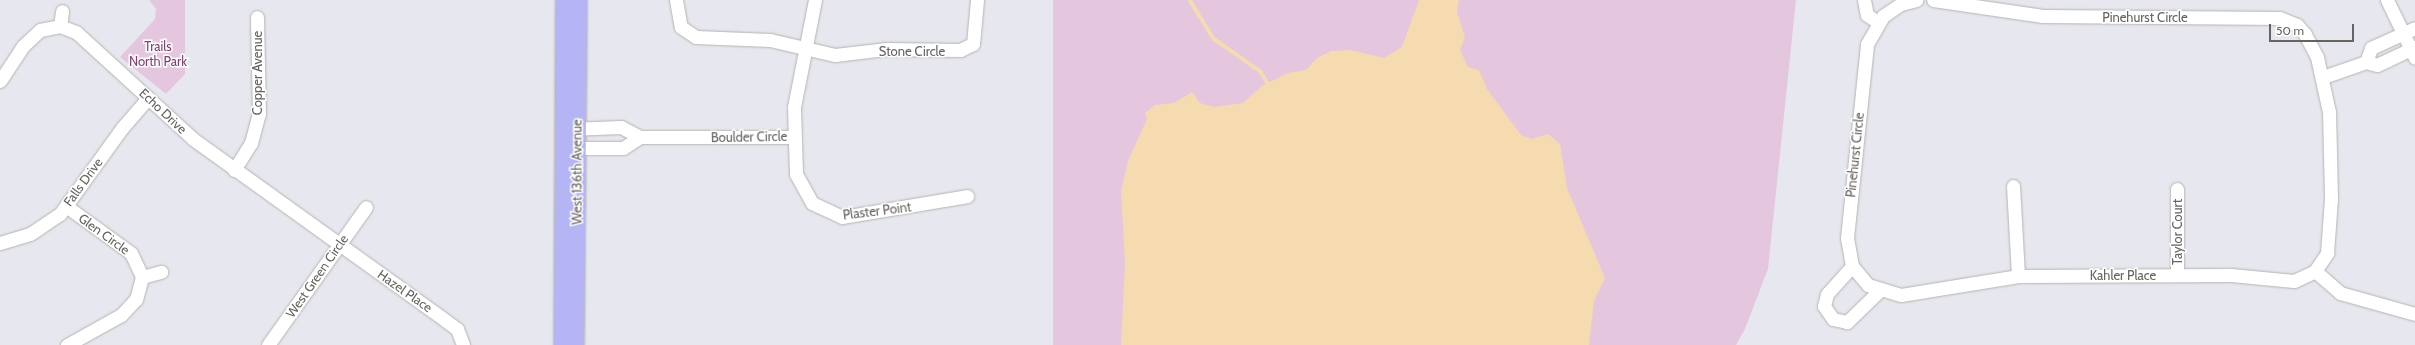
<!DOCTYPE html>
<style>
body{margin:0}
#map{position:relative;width:2415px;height:345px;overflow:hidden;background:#e7e8ef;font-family:Cabin,sans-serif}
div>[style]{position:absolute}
.green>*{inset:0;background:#e4c7df}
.water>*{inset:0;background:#f6dab0}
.stream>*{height:3.5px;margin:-1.75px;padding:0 1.75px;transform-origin:1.75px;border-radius:1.75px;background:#f6dab0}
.roads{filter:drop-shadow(0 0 1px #b5b4b0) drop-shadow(0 0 1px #b5b4b0)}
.minor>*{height:13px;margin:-6.5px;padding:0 6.5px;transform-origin:6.5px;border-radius:6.5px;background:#fff}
.major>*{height:17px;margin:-8.5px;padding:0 8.5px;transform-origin:8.5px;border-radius:8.5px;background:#b5b5f6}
span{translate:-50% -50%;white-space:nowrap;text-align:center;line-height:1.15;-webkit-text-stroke:3px #fff;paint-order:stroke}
.street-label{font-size:13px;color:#66645f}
.park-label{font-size:13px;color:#834076}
.scale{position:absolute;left:2269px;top:24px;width:85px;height:18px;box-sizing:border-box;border:2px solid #66645f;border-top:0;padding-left:5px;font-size:12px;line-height:14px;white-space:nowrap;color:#66645f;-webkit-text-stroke:3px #fff;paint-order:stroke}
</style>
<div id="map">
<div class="green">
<i style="clip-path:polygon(149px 0,185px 0,185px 74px,166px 94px,120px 57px,155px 19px,156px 9px)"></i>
<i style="clip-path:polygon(1053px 0,1796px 0,1768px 269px,1745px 329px,1736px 345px,1053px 345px)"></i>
</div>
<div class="water">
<i style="clip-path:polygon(1419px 0,1459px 0,1457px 12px,1465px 37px,1460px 50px,1468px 67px,1479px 70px,1487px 89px,1521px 135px,1532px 139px,1548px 134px,1560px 144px,1567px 188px,1605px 278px,1594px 301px,1589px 345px,1121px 345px,1125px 263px,1121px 191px,1128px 161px,1147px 119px,1145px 113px,1155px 105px,1174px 103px,1192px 92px,1200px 103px,1214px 107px,1243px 103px,1262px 86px,1288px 73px,1306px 70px,1317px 58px,1331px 51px,1350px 50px,1384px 58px,1402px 47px)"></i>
</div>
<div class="stream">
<i style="left:1190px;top:0;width:46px;rotate:58.4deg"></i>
<i style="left:1214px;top:39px;width:56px;rotate:34.8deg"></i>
<i style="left:1260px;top:71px;width:17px;rotate:57deg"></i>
</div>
<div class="roads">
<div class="minor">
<i style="left:676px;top:0;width:27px;rotate:80deg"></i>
<i style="left:681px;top:27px;width:18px;rotate:34deg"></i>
<i style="left:696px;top:37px;width:74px;rotate:2.3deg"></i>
<i style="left:770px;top:40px;width:67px;rotate:13deg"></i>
<i style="left:835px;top:55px;width:50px;rotate:-6.8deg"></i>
<i style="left:885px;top:49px;width:75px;rotate:0.8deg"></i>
<i style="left:960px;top:50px;width:14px;rotate:-25deg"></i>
<i style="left:973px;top:44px;width:44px;rotate:-84.8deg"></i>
<i style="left:815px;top:0;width:109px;rotate:101.1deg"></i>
<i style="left:794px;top:107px;width:67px;rotate:88.3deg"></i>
<i style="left:796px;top:174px;width:33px;rotate:61deg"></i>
<i style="left:812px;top:203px;width:33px;rotate:25deg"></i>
<i style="left:842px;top:217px;width:127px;rotate:-9.5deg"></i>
<i style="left:1864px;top:0;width:15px;rotate:79deg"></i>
<i style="left:1867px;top:15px;width:13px;rotate:32deg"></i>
<i style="left:2387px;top:0;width:64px;rotate:64.2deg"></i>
<i style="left:60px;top:26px;width:15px;rotate:-82deg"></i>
<i style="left:2366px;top:62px;width:15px;rotate:-70deg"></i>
<i style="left:2371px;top:48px;width:48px;rotate:-24.4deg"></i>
<i style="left:2323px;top:77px;width:46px;rotate:-19.2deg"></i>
<i style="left:2366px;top:62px;width:11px;rotate:15deg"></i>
<i style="left:2377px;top:65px;width:42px;rotate:-25.3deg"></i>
<i style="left:0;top:81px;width:42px;rotate:-56.7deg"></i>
<i style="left:23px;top:46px;width:23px;rotate:-43deg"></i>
<i style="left:40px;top:30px;width:20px;rotate:-11deg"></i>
<i style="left:60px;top:26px;width:17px;rotate:21deg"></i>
<i style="left:76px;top:32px;width:159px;rotate:42.4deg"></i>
<i style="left:193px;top:139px;width:312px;rotate:35.7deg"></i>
<i style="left:446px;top:321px;width:14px;rotate:36deg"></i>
<i style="left:457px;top:329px;width:17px;rotate:69deg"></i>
<i style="left:569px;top:129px;width:52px;rotate:-2.2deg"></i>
<i style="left:621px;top:127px;width:21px;rotate:28deg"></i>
<i style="left:640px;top:137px;width:154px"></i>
<i style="left:569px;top:148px;width:54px"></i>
<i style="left:623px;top:148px;width:20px;rotate:-33deg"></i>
<i style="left:234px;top:170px;width:32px;rotate:-58deg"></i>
<i style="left:251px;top:143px;width:30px;rotate:-75deg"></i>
<i style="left:259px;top:114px;width:97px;rotate:-91.2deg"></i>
<i style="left:2013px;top:186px;width:90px;rotate:86.8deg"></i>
<i style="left:2177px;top:189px;width:86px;rotate:90deg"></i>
<i style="left:66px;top:206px;width:80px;rotate:35.9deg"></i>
<i style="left:131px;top:253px;width:26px;rotate:65deg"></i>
<i style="left:142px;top:277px;width:23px;rotate:105deg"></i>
<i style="left:136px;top:299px;width:22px;rotate:133deg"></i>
<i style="left:121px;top:315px;width:62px;rotate:150.9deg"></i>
<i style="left:0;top:243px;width:31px;rotate:-17deg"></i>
<i style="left:30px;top:234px;width:36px;rotate:-34deg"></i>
<i style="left:60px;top:214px;width:106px;rotate:-54.2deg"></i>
<i style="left:122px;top:128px;width:40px;rotate:-49deg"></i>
<i style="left:1852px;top:266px;width:25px;rotate:50deg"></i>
<i style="left:1868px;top:285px;width:34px;rotate:17deg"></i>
<i style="left:1901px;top:295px;width:119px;rotate:-9.2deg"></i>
<i style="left:2018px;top:276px;width:213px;rotate:-0.3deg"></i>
<i style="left:2231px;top:275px;width:63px;rotate:5.4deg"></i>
<i style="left:2294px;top:281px;width:23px;rotate:-25deg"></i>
<i style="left:2315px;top:271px;width:22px;rotate:-56deg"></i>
<i style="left:2327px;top:253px;width:55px;rotate:-85.8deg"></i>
<i style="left:2331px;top:198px;width:86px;rotate:-91.3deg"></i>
<i style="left:2329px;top:112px;width:56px;rotate:-102.3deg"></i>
<i style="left:2317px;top:57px;width:26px;rotate:-118deg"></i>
<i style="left:2305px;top:34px;width:12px;rotate:-132deg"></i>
<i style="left:2297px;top:25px;width:18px;rotate:-158deg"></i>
<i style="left:2280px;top:18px;width:237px;rotate:-179.5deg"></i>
<i style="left:2043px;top:16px;width:111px;rotate:-171.7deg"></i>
<i style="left:2315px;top:271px;width:33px;rotate:41deg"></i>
<i style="left:2340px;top:293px;width:78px;rotate:15.6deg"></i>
<i style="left:142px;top:277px;width:20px;rotate:-15deg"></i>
<i style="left:1879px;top:291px;width:45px;rotate:135.9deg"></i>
<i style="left:1847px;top:322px;width:14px;rotate:-168deg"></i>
<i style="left:1833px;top:319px;width:16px;rotate:-125deg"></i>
<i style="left:1824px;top:306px;width:12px;rotate:-76deg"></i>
<i style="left:1827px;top:294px;width:38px;rotate:-48deg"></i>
<i style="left:1852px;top:266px;width:28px;rotate:-100deg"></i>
<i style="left:1847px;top:238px;width:195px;rotate:-84.1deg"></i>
<i style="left:1867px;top:44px;width:32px;rotate:-60deg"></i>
<i style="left:1883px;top:16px;width:22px;rotate:-34deg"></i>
<i style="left:1901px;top:4px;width:16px;rotate:-15deg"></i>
<i style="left:268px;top:345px;width:169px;rotate:-54.6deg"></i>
</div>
<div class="major">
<i style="left:562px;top:345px;width:345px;rotate:-89.7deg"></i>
<i style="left:575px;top:345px;width:345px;rotate:-89.5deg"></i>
</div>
</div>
<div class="street-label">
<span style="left:2145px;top:17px">Pinehurst Circle</span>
<span style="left:912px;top:51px">Stone Circle</span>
<span style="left:257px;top:73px;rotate:-90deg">Copper Avenue</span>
<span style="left:163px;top:111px;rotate:43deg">Echo Drive</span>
<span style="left:749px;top:137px;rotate:-1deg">Boulder Circle</span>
<span style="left:1855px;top:155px;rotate:-84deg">Pinehurst Circle</span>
<span style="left:577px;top:172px;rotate:-90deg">West 136th Avenue</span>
<span style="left:83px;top:182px;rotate:-54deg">Falls Drive</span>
<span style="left:877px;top:211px;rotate:-7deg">Plaster Point</span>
<span style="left:2177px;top:232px;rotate:-90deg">Taylor Court</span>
<span style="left:104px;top:234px;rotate:36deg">Glen Circle</span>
<span style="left:2123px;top:275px">Kahler Place</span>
<span style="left:317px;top:276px;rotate:-55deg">West Green Circle</span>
<span style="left:405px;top:291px;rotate:35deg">Hazel Place</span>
</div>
<div class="park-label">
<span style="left:158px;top:54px">Trails<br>North Park</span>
</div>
<div class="scale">50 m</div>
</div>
